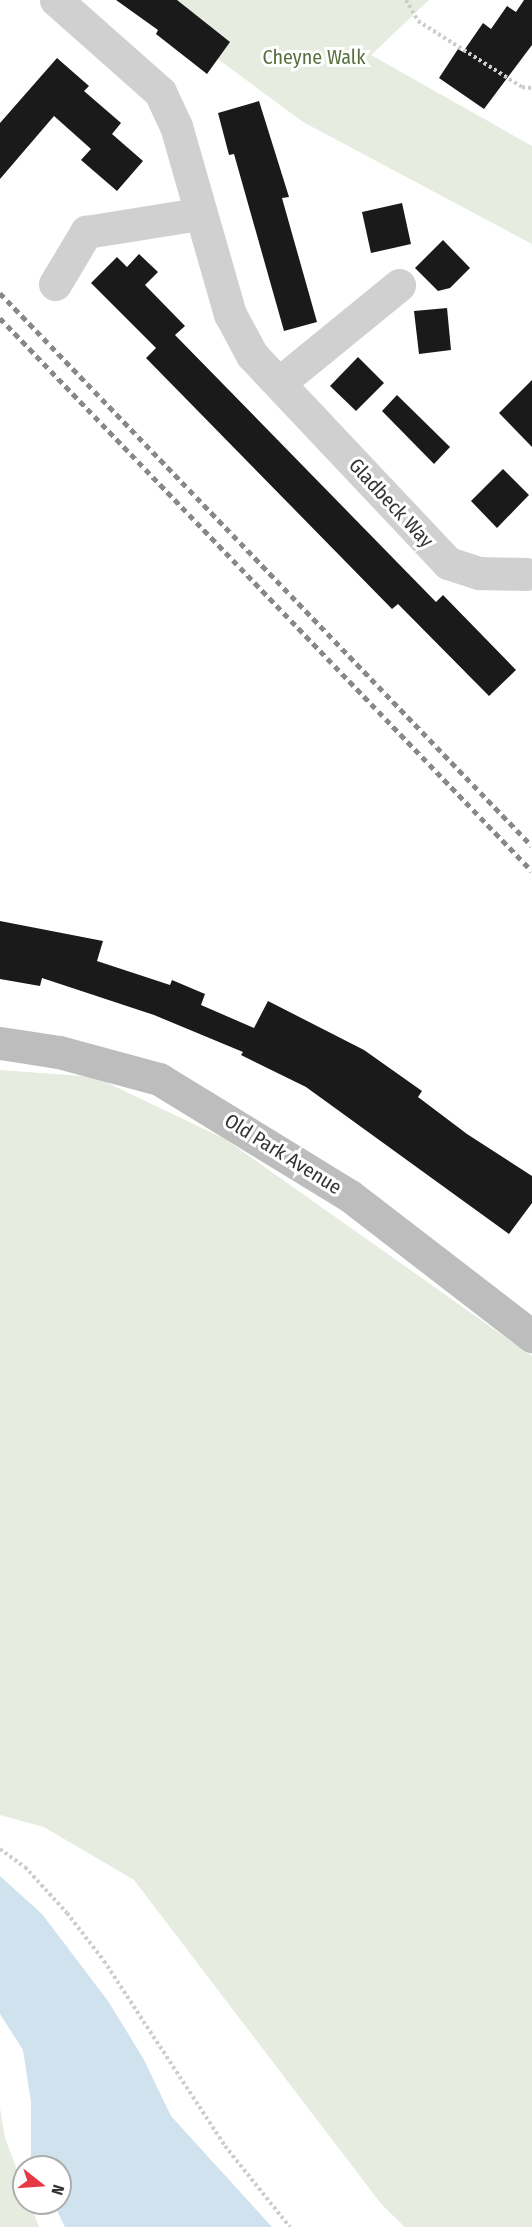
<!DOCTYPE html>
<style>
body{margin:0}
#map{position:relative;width:532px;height:2227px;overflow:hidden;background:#fff;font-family:"Fira Sans Condensed",sans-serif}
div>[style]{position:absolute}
.green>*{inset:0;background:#e6ecdf}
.water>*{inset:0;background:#cfe2ee}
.building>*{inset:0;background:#1a1a1a}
.path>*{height:4px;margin-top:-2px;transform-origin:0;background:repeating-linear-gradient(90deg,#cdcdcd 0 3px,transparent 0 6px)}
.street>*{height:33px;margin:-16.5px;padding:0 16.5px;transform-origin:16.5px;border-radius:16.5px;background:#d0d0d0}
.secondary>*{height:33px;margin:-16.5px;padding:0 16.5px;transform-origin:16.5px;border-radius:16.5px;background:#bdbdbd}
.rail>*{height:4.5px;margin-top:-2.25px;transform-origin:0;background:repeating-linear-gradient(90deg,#888 0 6px,transparent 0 10.5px)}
span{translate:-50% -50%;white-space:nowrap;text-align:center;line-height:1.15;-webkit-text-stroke:6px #fff;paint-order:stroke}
.park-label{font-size:20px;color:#56703f}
.street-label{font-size:20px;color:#333}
.north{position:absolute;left:12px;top:2155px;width:60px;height:60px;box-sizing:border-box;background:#fff;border:2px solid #adadad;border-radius:50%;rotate:107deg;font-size:16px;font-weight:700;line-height:24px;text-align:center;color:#333}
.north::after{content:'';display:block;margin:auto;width:21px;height:27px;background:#e63946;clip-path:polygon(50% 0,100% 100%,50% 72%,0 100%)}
</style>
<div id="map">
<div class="green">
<i style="clip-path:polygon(138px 0,429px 0,371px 55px,532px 146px,532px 244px,303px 122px)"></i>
<i style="clip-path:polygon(0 1070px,95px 1077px,225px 1139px,532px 1356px,532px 2227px,405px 2227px,382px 2205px,134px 1880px,44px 1827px,0 1815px)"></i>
<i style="clip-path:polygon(0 2108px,5px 2138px,24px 2188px,24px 2203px,30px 2203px,39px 2227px,0 2227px)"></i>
</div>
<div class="water">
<i style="clip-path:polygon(0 1876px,42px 1914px,108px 2001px,143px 2058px,171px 2116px,272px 2227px,65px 2227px,53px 2203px,60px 2203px,60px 2167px,35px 2167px,31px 2159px,31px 2102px,23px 2050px,0 2014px)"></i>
</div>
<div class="building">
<i style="clip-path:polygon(116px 0,177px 0,230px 42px,207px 74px,156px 34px,158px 30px)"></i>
<i style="clip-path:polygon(524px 0,532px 0,532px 45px,484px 109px,439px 78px,458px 49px,463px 52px,483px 23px,491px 29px,507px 6px,516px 12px)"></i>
<i style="clip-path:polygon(57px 58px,89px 86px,84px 91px,121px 123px,112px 134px,143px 161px,117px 191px,81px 160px,91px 149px,54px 116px,0 179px,0 123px)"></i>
<i style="clip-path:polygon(259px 101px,289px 197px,282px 198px,317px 322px,284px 331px,234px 154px,229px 155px,218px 113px)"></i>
<i style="clip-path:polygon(402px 203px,411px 244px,371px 253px,362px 212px)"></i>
<i style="clip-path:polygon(443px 240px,470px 268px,450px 288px,438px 291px,415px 268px)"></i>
<i style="clip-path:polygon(139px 254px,158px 272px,145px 285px,185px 326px,175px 335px,436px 602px,443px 595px,516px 670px,489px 696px,398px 604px,392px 609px,146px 358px,156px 348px,91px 283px,117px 257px,127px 267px)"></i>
<i style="clip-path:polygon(447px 308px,451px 350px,419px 354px,414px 311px)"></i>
<i style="clip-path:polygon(358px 357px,384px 383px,356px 411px,330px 386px)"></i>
<i style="clip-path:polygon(532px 380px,532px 447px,499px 413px)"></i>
<i style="clip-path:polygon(397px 395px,450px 447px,434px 464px,382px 411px)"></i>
<i style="clip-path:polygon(503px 469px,529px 495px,497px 528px,471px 501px)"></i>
<i style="clip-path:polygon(0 921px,103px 941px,97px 961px,170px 985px,172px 980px,205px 994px,201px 1005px,254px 1028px,268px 1001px,364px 1050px,422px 1091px,418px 1097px,467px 1134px,532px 1176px,532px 1203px,509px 1234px,306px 1087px,241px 1055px,243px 1052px,154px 1015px,42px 978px,40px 986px,0 979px)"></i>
</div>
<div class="path">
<i style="left:406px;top:0;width:24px;rotate:60deg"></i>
<i style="left:418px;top:21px;width:123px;rotate:32.4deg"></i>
<i style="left:522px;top:87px;width:10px;rotate:6deg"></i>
<i style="left:0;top:1849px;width:31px;rotate:36deg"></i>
<i style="left:25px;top:1867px;width:62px;rotate:47.6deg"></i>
<i style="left:67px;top:1913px;width:61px;rotate:52.4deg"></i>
<i style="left:104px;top:1961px;width:221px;rotate:56.8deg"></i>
<i style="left:225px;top:2146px;width:104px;rotate:51.3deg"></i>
</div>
<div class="street">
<i style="left:56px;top:0;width:139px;rotate:41.5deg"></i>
<i style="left:160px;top:92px;width:38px;rotate:65deg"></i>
<i style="left:176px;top:126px;width:196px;rotate:74deg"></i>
<i style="left:230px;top:314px;width:47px;rotate:61.8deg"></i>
<i style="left:252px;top:355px;width:286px;rotate:46.7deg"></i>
<i style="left:448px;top:563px;width:33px;rotate:18deg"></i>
<i style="left:479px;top:573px;width:47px;rotate:1.2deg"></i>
<i style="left:55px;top:284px;width:61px;rotate:-59.2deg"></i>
<i style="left:86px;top:232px;width:113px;rotate:-9.1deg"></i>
<i style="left:279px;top:383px;width:155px;rotate:-39.2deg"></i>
</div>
<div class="secondary">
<i style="left:0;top:1043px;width:60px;rotate:8.7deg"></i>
<i style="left:59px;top:1052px;width:104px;rotate:15.1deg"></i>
<i style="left:159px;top:1079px;width:224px;rotate:31.5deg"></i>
<i style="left:350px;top:1196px;width:230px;rotate:37.6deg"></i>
</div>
<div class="rail">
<i style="left:0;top:293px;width:767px;rotate:46.11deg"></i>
<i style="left:0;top:318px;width:767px;rotate:46.11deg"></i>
</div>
<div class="park-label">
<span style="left:314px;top:57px">Cheyne Walk</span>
</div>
<div class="street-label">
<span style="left:391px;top:503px;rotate:47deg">Gladbeck Way</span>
<span style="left:283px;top:1154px;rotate:32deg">Old Park Avenue</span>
</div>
<div class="north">N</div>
</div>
